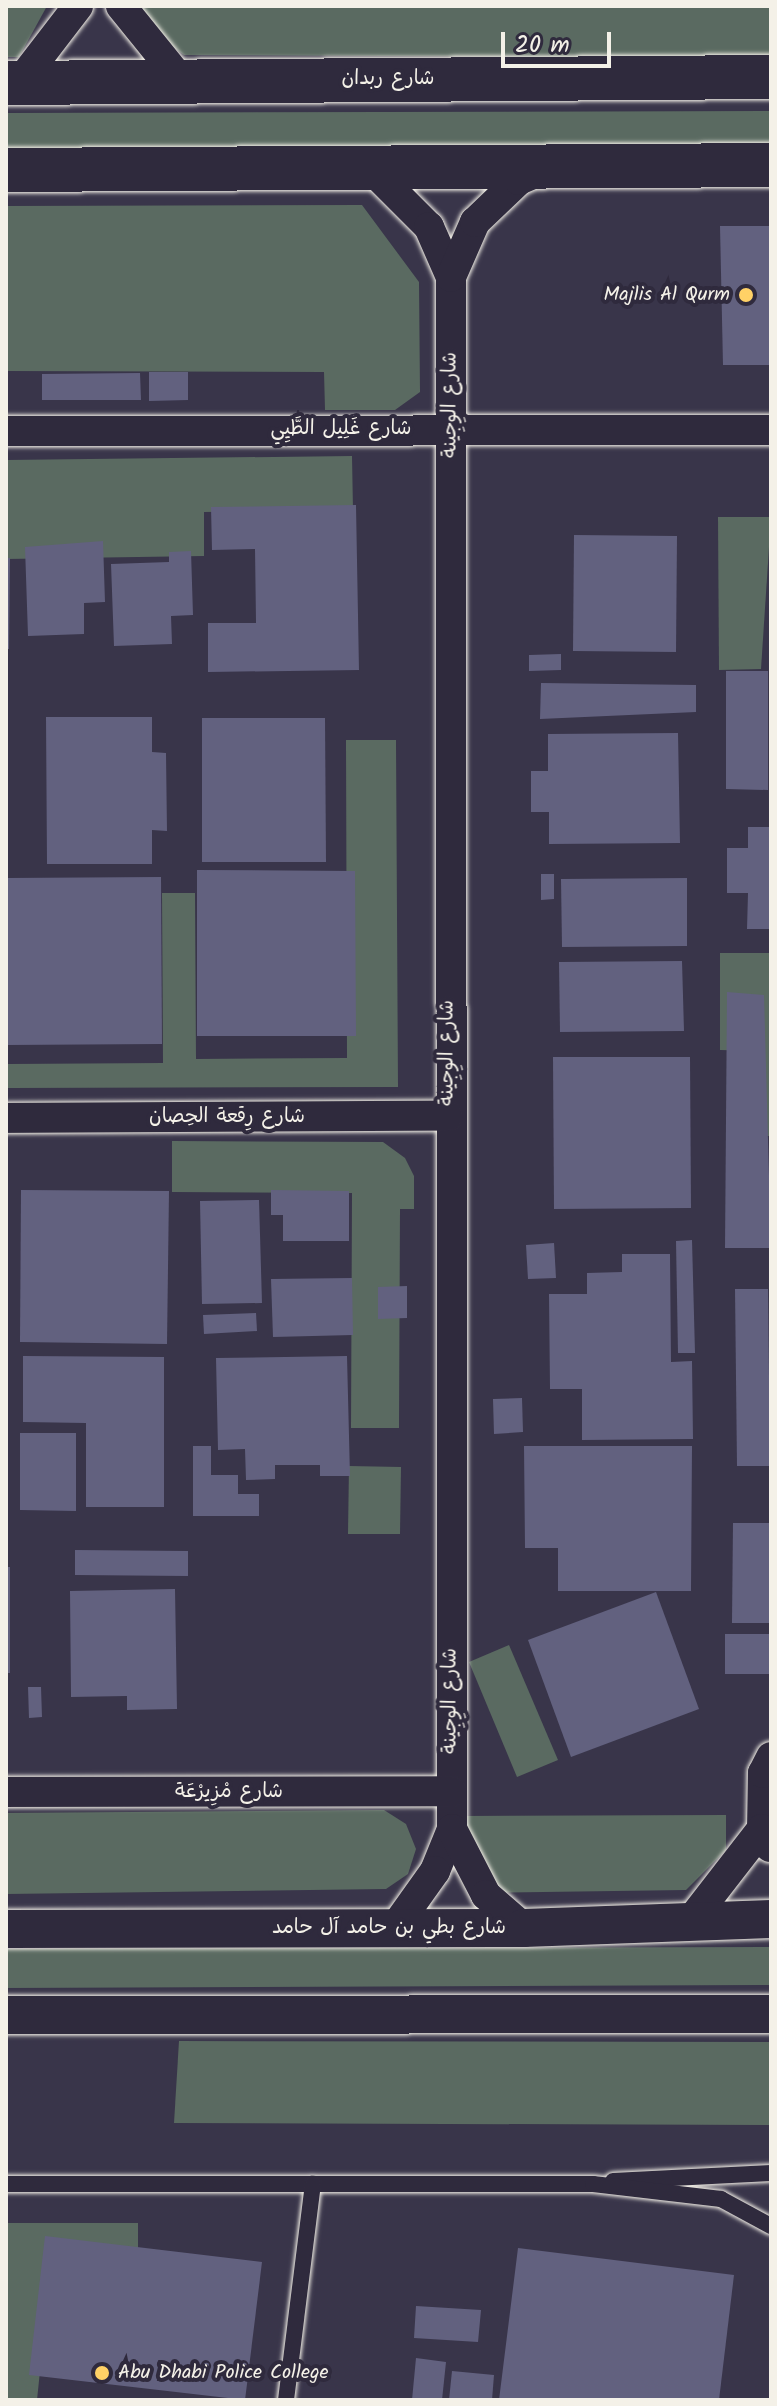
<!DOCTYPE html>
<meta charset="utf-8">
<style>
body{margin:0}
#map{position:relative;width:777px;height:2406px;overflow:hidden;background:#39354a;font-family:Kalam,"Playpen Sans Arabic",sans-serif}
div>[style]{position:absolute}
.green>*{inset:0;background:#5a6a61}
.building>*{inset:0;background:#62617f}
.roads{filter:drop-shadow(0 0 2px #f4f1e8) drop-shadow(0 0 2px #f4f1e8)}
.service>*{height:16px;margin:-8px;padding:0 8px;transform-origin:8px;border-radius:8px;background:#2f2a3d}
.minor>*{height:30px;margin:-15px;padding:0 15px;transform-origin:15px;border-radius:15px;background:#2f2a3d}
.tertiary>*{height:38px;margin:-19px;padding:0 19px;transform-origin:19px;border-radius:19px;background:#2f2a3d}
.secondary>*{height:44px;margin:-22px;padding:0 22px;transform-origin:22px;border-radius:22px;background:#2f2a3d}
.dots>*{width:22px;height:22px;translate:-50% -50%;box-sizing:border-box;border:4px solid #2f2a3d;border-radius:50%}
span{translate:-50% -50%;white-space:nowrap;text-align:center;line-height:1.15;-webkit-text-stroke:8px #2f2a3d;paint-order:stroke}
.street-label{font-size:20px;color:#f4f1e8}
.poi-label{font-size:20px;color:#f4f1e8}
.right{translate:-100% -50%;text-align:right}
.left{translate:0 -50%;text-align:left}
.frame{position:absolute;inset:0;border:8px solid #f4f1e8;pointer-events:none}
.scale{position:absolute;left:501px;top:32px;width:110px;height:36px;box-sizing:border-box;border:4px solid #f4f1e8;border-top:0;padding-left:10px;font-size:24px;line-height:28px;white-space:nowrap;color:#f4f1e8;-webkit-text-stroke:6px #2f2a3d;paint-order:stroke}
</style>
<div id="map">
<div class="green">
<i style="clip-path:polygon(6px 6px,47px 6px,19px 57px,6px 57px)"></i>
<i style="clip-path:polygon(131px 6px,771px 6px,771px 58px,184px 55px,139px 22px)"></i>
<i style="clip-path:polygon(771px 111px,771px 152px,6px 153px,6px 113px)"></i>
<i style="clip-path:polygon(362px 205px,419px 282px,420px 392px,395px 410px,325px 410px,324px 372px,6px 371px,6px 206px)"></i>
<i style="clip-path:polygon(352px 456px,353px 510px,204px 512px,204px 556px,6px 559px,6px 460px)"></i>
<i style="clip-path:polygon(718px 517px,771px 517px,761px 669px,719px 670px)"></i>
<i style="clip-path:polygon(346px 740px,396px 740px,398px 1087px,8px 1088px,8px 1064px,163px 1063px,162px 893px,195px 893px,196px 1059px,347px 1058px)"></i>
<i style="clip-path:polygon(720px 953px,771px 953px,771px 1136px,759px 1136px,758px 1051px,720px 1050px)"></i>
<i style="clip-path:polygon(172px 1141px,383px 1142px,405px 1158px,414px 1176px,414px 1209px,400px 1209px,399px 1428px,351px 1428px,352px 1193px,172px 1192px)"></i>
<i style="clip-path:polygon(349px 1466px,401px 1467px,400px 1534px,348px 1534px)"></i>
<i style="clip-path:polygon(509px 1645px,558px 1760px,517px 1777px,469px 1662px)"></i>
<i style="clip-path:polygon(384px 1810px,406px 1824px,416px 1849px,408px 1874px,386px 1889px,6px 1894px,6px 1813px)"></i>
<i style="clip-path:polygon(726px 1815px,726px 1850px,686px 1890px,481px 1893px,461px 1816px)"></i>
<i style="clip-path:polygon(771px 1947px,771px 1985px,6px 1988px,6px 1949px)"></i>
<i style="clip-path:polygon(179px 2041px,771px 2042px,771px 2125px,174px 2123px)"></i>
<i style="clip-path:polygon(6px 2223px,138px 2223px,138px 2265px,52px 2256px,37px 2400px,6px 2400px)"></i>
</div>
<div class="building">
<i style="clip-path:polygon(720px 226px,771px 226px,771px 365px,723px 365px)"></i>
<i style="clip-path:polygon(149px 372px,188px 372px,188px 400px,149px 401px)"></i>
<i style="clip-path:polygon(140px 373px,141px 400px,42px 400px,42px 374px)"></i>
<i style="clip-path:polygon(356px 505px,359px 670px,208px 672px,208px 623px,256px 623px,255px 549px,212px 550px,211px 507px)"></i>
<i style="clip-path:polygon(574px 535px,677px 536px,676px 652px,573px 651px)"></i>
<i style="clip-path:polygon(103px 541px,105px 602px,84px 603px,84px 634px,28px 636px,25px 547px)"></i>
<i style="clip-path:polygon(191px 551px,193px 615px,171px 616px,172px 644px,114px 646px,111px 564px,169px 562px,169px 552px)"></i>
<i style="clip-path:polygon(6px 558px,10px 558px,9px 649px,6px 649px)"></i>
<i style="clip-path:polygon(561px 654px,561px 670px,529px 671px,529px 655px)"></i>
<i style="clip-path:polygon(726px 671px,768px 671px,768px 790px,726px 789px)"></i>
<i style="clip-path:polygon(541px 683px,696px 685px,696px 712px,540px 719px)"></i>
<i style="clip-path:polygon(46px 717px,152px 717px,152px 752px,166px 753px,167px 831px,152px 830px,152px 864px,47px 864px)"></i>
<i style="clip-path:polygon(202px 718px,325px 718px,326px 862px,202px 862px)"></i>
<i style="clip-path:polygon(678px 733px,680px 843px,549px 844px,549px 812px,531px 812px,531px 771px,548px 771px,548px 734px)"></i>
<i style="clip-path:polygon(748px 827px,771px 827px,771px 929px,747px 929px,748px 893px,727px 893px,727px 848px,748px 848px)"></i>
<i style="clip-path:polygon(197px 870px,355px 871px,356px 1036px,197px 1036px)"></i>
<i style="clip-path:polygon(541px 874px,554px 874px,554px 899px,541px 900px)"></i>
<i style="clip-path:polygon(161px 877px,162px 1044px,6px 1045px,6px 878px)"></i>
<i style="clip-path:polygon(687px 878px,687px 946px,562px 947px,561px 879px)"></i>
<i style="clip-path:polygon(682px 961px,684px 1031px,560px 1032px,559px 962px)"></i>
<i style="clip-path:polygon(727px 992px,764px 995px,771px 1248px,725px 1248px)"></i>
<i style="clip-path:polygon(553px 1057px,690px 1057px,691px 1208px,554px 1209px)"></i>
<i style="clip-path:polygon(21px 1190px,169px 1191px,167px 1344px,20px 1342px)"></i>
<i style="clip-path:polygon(271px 1190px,349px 1191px,349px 1241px,283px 1241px,283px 1215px,271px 1215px)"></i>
<i style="clip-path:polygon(259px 1200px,262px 1303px,202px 1304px,200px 1201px)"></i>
<i style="clip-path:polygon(692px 1240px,695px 1353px,678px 1353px,676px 1241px)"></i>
<i style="clip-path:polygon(554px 1243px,556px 1278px,528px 1279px,526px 1245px)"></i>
<i style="clip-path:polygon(622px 1254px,670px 1254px,671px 1362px,692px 1361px,693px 1439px,582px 1440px,582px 1389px,550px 1389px,549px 1294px,587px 1294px,587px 1273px,622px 1272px)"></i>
<i style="clip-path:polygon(352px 1278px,353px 1335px,273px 1337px,271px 1279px)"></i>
<i style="clip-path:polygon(407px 1286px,407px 1318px,378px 1319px,378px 1287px)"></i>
<i style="clip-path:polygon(735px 1289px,768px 1289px,770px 1466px,737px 1466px)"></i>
<i style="clip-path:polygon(256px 1313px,257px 1331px,204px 1334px,203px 1315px)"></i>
<i style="clip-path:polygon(23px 1356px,164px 1357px,164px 1507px,86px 1507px,86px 1423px,23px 1422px)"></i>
<i style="clip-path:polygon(347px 1356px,350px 1476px,320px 1476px,320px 1465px,275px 1465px,275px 1479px,246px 1480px,245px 1449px,218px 1450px,216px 1358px)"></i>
<i style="clip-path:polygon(522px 1398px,523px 1432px,494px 1434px,493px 1399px)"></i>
<i style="clip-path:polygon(20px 1433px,76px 1433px,76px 1511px,20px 1510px)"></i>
<i style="clip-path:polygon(193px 1446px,211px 1446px,211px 1475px,238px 1475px,238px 1494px,259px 1494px,259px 1516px,193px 1516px)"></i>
<i style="clip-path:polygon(524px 1446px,692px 1446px,691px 1591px,558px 1591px,558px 1548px,525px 1548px)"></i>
<i style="clip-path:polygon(733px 1523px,771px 1523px,771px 1623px,732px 1623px)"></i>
<i style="clip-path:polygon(75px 1550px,188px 1551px,188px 1576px,75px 1575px)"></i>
<i style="clip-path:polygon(6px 1567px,10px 1567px,10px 1673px,6px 1673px)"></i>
<i style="clip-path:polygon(175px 1589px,177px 1709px,127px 1710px,127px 1696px,71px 1697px,70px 1591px)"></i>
<i style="clip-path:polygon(656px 1592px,699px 1709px,571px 1757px,528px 1640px)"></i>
<i style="clip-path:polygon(725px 1634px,771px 1634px,771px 1674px,725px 1674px)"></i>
<i style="clip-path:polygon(28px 1687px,41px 1687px,42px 1717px,29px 1718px)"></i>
<i style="clip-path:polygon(45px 2236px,262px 2262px,245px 2400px,29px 2375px)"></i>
<i style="clip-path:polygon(518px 2248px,734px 2275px,719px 2400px,499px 2400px)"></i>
<i style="clip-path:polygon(416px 2306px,481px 2310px,478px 2342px,414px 2338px)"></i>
<i style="clip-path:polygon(416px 2358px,446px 2362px,442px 2400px,412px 2400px)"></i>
<i style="clip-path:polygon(452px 2371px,494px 2375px,492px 2400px,449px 2400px)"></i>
</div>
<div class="roads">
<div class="service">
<i style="left:613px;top:2181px;width:158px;rotate:-2.9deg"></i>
<i style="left:6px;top:2184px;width:587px"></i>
<i style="left:593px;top:2184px;width:129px;rotate:6.7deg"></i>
<i style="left:721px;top:2199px;width:57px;rotate:28.4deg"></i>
<i style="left:286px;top:2400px;width:218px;rotate:-82.9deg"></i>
</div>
<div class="minor">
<i style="left:121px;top:6px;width:95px;rotate:51deg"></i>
<i style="left:19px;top:83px;width:97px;rotate:-52.5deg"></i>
<i style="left:371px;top:169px;width:82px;rotate:45deg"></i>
<i style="left:429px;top:227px;width:55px;rotate:66.3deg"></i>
<i style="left:451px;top:277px;width:1552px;rotate:89.96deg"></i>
<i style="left:452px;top:1829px;width:45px;rotate:112deg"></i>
<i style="left:435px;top:1871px;width:69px;rotate:125.5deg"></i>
<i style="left:451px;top:277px;width:60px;rotate:-66.4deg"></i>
<i style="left:475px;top:222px;width:61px;rotate:-43.7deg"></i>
<i style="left:519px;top:180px;width:28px;rotate:-23deg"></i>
<i style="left:6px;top:431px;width:765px;rotate:-0.07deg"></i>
<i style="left:6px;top:1118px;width:442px;rotate:-0.3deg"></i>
<i style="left:6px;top:1792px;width:446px;rotate:-0.1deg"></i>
<i style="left:452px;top:1829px;width:74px;rotate:62.7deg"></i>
<i style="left:486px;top:1895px;width:50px;rotate:41deg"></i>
<i style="left:770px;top:1847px;width:20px;rotate:-114deg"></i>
<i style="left:762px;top:1829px;width:56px;rotate:-89deg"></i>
<i style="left:763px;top:1773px;width:18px;rotate:-63deg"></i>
<i style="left:689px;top:1923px;width:119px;rotate:-52.2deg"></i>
</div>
<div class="tertiary">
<i style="left:6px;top:1929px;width:518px;rotate:-0.11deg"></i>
<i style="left:524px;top:1928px;width:247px;rotate:-2.1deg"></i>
<i style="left:6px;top:2015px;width:765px;rotate:-0.07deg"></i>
</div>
<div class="secondary">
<i style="left:6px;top:83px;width:765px;rotate:-0.45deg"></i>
<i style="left:6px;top:170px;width:765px;rotate:-0.37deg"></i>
</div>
</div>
<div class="dots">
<i style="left:746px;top:295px;background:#ffd166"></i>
<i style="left:102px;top:2373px;background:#ffd166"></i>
</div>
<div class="street-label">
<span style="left:388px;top:79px">شارع ربدان</span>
<span style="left:451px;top:405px;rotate:-90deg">شارع الوِجِينة</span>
<span style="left:341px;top:429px">شارع غَلِيل الطَّيِي</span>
<span style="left:448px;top:1053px;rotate:-90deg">شارع الوِجِينة</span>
<span style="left:227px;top:1117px">شارع رِقعة الحِصان</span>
<span style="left:451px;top:1701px;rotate:-90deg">شارع الوِجِينة</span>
<span style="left:229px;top:1792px">شارع مْزِيرْعَة</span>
<span style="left:389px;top:1928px">شارع بطي بن حامد آل حامد</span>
</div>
<div class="poi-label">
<span class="right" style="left:730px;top:295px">Majlis Al Qurm</span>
<span class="left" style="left:118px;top:2373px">Abu Dhabi Police College</span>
</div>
<div class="frame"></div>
<div class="scale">20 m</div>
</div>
